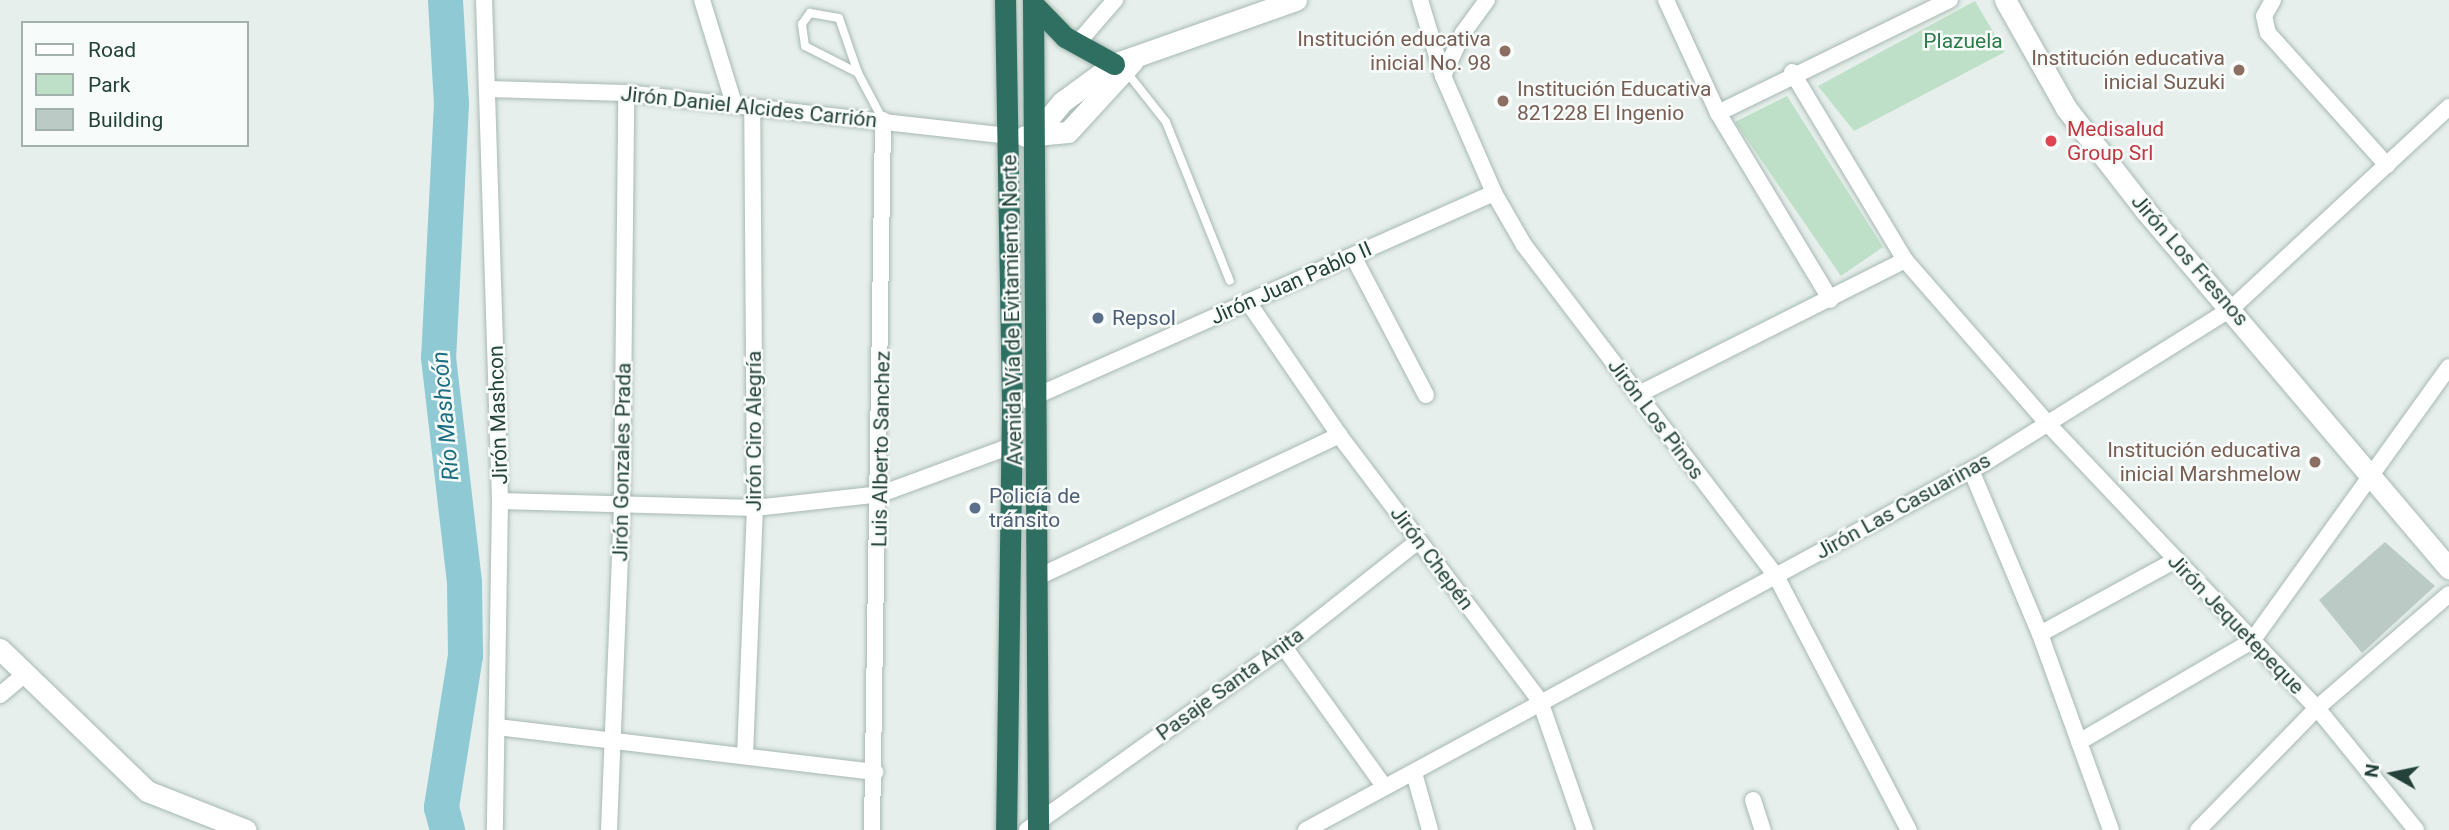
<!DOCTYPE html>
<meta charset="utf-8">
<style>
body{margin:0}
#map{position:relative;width:2449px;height:830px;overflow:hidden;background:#e6efeb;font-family:Roboto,sans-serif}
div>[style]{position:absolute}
.green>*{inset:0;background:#bfe0c8}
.river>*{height:35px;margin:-17.5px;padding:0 17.5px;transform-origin:17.5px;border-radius:17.5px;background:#8ec9d4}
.building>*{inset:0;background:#bbcac4}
.roads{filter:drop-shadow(0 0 2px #a8b8b2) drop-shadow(0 0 2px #a8b8b2)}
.lane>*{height:8px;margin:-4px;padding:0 4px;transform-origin:4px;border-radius:4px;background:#fff}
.street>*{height:16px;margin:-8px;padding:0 8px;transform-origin:8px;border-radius:8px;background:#fff}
.secondary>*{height:21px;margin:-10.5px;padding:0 10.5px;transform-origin:10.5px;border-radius:10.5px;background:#fff}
.highway>*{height:21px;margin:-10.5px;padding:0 10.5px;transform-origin:10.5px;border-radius:10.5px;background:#2f6f62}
.dots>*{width:19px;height:19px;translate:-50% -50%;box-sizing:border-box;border:4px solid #f7fbf9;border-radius:50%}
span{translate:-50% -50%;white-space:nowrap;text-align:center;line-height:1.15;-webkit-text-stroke:5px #f7fbf9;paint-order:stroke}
.education-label{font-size:21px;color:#785e54}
.right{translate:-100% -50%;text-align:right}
.left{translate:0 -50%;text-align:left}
.park-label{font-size:21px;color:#2d7a4b}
.street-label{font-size:21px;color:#24423a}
.health-label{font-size:21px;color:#be3a42}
.service-label{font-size:21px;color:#4e5e75}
.water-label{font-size:23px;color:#1c6f80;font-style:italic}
.legend{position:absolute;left:21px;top:21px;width:228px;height:126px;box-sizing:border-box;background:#f7fbf9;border:2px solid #a3b1ad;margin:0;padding:9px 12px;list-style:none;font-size:21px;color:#24423a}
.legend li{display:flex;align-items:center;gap:14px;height:35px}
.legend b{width:35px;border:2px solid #a3b1ad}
.north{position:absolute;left:2358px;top:739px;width:70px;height:70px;-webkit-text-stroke:5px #f7fbf9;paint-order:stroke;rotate:279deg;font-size:19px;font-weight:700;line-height:28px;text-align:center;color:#24423a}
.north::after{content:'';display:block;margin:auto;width:24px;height:32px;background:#24423a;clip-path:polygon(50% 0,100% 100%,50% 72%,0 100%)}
</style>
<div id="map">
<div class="green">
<i style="clip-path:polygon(1975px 1px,2005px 52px,1854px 131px,1818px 86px)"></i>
<i style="clip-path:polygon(1787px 96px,1883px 247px,1841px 276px,1735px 122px)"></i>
</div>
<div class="river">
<i style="left:445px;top:0;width:103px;rotate:86.7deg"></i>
<i style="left:451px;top:103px;width:254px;rotate:92.9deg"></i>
<i style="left:438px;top:357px;width:226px;rotate:83.4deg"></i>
<i style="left:464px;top:582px;width:73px;rotate:89.2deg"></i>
<i style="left:465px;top:655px;width:154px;rotate:99deg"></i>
<i style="left:441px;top:807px;width:24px;rotate:75deg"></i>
</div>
<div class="building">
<i style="clip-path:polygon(2385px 542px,2435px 586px,2362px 653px,2319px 600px)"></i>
</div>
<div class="roads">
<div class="lane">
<i style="left:1125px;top:70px;width:66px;rotate:51.7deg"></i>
<i style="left:1166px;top:122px;width:171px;rotate:68.1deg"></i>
<i style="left:858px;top:73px;width:59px;rotate:-153deg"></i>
<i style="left:805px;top:46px;width:22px;rotate:-98deg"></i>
<i style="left:802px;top:24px;width:14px;rotate:-54deg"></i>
<i style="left:810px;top:13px;width:29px;rotate:10deg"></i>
<i style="left:839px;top:18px;width:58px;rotate:70.9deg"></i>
<i style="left:858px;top:73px;width:53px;rotate:62deg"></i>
</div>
<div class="street">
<i style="left:484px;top:0;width:501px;rotate:88.17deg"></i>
<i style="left:500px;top:501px;width:329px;rotate:90.9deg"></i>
<i style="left:702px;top:0;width:109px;rotate:72.9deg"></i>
<i style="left:1420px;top:0;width:79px;rotate:73.2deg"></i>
<i style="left:1443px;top:76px;width:128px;rotate:66.4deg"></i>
<i style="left:1494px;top:193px;width:60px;rotate:60deg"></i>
<i style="left:1524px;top:245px;width:416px;rotate:52.7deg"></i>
<i style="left:1776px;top:576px;width:287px;rotate:62.4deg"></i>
<i style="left:1666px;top:0;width:124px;rotate:65.3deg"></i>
<i style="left:1718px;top:113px;width:218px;rotate:58.9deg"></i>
<i style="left:2273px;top:0;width:18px;rotate:119deg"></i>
<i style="left:2264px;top:16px;width:17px;rotate:77deg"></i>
<i style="left:2268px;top:33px;width:178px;rotate:48deg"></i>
<i style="left:1076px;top:45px;width:60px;rotate:-49.1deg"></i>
<i style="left:1792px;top:72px;width:219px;rotate:59deg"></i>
<i style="left:1905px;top:260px;width:218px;rotate:48.9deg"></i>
<i style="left:2048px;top:424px;width:391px;rotate:46.6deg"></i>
<i style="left:2317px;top:708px;width:157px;rotate:50.9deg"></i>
<i style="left:1443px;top:76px;width:47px;rotate:-65.1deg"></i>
<i style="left:1463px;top:33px;width:41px;rotate:-54deg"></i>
<i style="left:488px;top:89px;width:138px;rotate:1.7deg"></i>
<i style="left:626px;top:93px;width:385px;rotate:6.4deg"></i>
<i style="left:1718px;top:113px;width:258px;rotate:-26deg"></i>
<i style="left:1353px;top:256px;width:157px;rotate:62.3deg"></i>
<i style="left:1248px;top:302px;width:161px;rotate:55.6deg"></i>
<i style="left:1339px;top:435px;width:333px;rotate:52.9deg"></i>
<i style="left:1540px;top:701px;width:137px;rotate:70.8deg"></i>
<i style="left:1637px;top:395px;width:300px;rotate:-26.7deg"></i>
<i style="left:1027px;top:400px;width:511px;rotate:-23.91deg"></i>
<i style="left:1971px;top:470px;width:178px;rotate:67.2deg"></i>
<i style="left:2040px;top:634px;width:208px;rotate:70.1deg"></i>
<i style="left:500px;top:501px;width:255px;rotate:1.6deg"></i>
<i style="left:755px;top:508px;width:127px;rotate:-6.3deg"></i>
<i style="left:881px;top:494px;width:139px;rotate:-20.3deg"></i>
<i style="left:1040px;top:576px;width:331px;rotate:-25.2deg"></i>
<i style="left:2040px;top:634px;width:153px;rotate:-28.6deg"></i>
<i style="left:1284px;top:647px;width:171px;rotate:54.3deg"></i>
<i style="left:0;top:695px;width:31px;rotate:-40deg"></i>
<i style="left:497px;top:727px;width:381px;rotate:6.8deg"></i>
<i style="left:2079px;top:742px;width:200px;rotate:-30.3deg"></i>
<i style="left:2252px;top:641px;width:337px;rotate:-54.3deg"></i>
<i style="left:745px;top:755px;width:247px;rotate:-87.7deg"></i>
<i style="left:755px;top:508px;width:402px;rotate:-90.4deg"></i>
<i style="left:1414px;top:773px;width:59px;rotate:74.3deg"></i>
<i style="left:1753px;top:800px;width:32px;rotate:72deg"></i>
<i style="left:609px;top:830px;width:326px;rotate:-87.7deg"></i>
<i style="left:622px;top:504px;width:411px;rotate:-89.4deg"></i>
<i style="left:872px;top:830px;width:710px;rotate:-89.11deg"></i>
<i style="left:1027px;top:830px;width:315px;rotate:-35.5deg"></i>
<i style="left:1284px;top:647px;width:171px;rotate:-38.3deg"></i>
<i style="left:1306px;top:830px;width:773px;rotate:-28.42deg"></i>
<i style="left:1986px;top:462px;width:290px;rotate:-32deg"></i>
<i style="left:2232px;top:308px;width:296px;rotate:-42.8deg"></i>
<i style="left:2198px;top:830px;width:170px;rotate:-45.7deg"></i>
<i style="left:2317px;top:708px;width:174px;rotate:-40.8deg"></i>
</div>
<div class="secondary">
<i style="left:2005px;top:0;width:124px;rotate:60.5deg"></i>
<i style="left:2066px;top:108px;width:129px;rotate:52.2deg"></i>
<i style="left:2145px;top:210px;width:470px;rotate:49.7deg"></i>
<i style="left:1025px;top:136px;width:43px;rotate:-5.3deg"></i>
<i style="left:1068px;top:132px;width:96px;rotate:-47.5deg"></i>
<i style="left:1034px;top:136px;width:44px;rotate:-50.5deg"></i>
<i style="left:1062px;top:102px;width:64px;rotate:-36.2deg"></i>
<i style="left:1114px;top:64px;width:193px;rotate:-19.4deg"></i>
<i style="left:0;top:649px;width:204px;rotate:44deg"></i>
<i style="left:147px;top:791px;width:106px;rotate:21.5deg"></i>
</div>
<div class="highway">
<i style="left:1005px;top:0;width:407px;rotate:89deg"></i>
<i style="left:1012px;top:407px;width:423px;rotate:90.8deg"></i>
<i style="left:1033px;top:0;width:830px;rotate:89.65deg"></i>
<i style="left:1034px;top:5px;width:45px;rotate:45.9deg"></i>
<i style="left:1065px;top:37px;width:56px;rotate:28.9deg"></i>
</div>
</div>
<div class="dots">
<i style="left:1505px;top:51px;background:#8d6e63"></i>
<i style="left:2239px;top:70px;background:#8d6e63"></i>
<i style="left:1503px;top:101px;background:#8d6e63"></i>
<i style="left:2051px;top:141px;background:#e0444e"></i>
<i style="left:1098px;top:318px;background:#5c6f8a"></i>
<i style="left:2315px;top:462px;background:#8d6e63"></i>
<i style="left:975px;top:508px;background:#5c6f8a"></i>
</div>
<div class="education-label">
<span class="right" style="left:1491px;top:51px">Institución educativa<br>inicial No. 98</span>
<span class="right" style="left:2225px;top:70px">Institución educativa<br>inicial Suzuki</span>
<span class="left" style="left:1517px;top:101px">Institución Educativa<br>821228 El Ingenio</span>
<span class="right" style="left:2301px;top:462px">Institución educativa<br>inicial Marshmelow</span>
</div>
<div class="park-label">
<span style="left:1963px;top:41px">Plazuela</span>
</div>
<div class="street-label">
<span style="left:749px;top:107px;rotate:6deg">Jirón Daniel Alcides Carrión</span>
<span style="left:2190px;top:260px;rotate:49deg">Jirón Los Fresnos</span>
<span style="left:1291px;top:283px;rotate:-24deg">Jirón Juan Pablo II</span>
<span style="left:1012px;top:310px;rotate:-91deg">Avenida Vía de Evitamiento Norte</span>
<span style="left:498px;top:415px;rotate:-92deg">Jirón Mashcon</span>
<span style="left:1656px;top:419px;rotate:53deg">Jirón Los Pinos</span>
<span style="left:754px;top:431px;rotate:-90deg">Jirón Ciro Alegría</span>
<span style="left:881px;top:449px;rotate:-89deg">Luis Alberto Sanchez</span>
<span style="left:622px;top:462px;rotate:-89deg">Jirón Gonzales Prada</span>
<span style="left:1903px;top:506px;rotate:-29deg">Jirón Las Casuarinas</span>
<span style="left:1432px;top:558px;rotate:53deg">Jirón Chepén</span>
<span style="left:2236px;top:624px;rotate:46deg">Jirón Jequetepeque</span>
<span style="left:1230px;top:684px;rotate:-36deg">Pasaje Santa Anita</span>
</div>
<div class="health-label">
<span class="left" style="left:2067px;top:141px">Medisalud<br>Group Srl</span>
</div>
<div class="service-label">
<span class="left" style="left:1112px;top:318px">Repsol</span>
<span class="left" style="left:989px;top:508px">Policía de<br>tránsito</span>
</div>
<div class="water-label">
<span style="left:446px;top:416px;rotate:-95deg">Río Mashcón</span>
</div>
<ul class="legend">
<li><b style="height:9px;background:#fff"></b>Road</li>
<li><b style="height:19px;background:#bfe0c8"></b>Park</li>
<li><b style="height:19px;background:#bbcac4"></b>Building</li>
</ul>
<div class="north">N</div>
</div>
